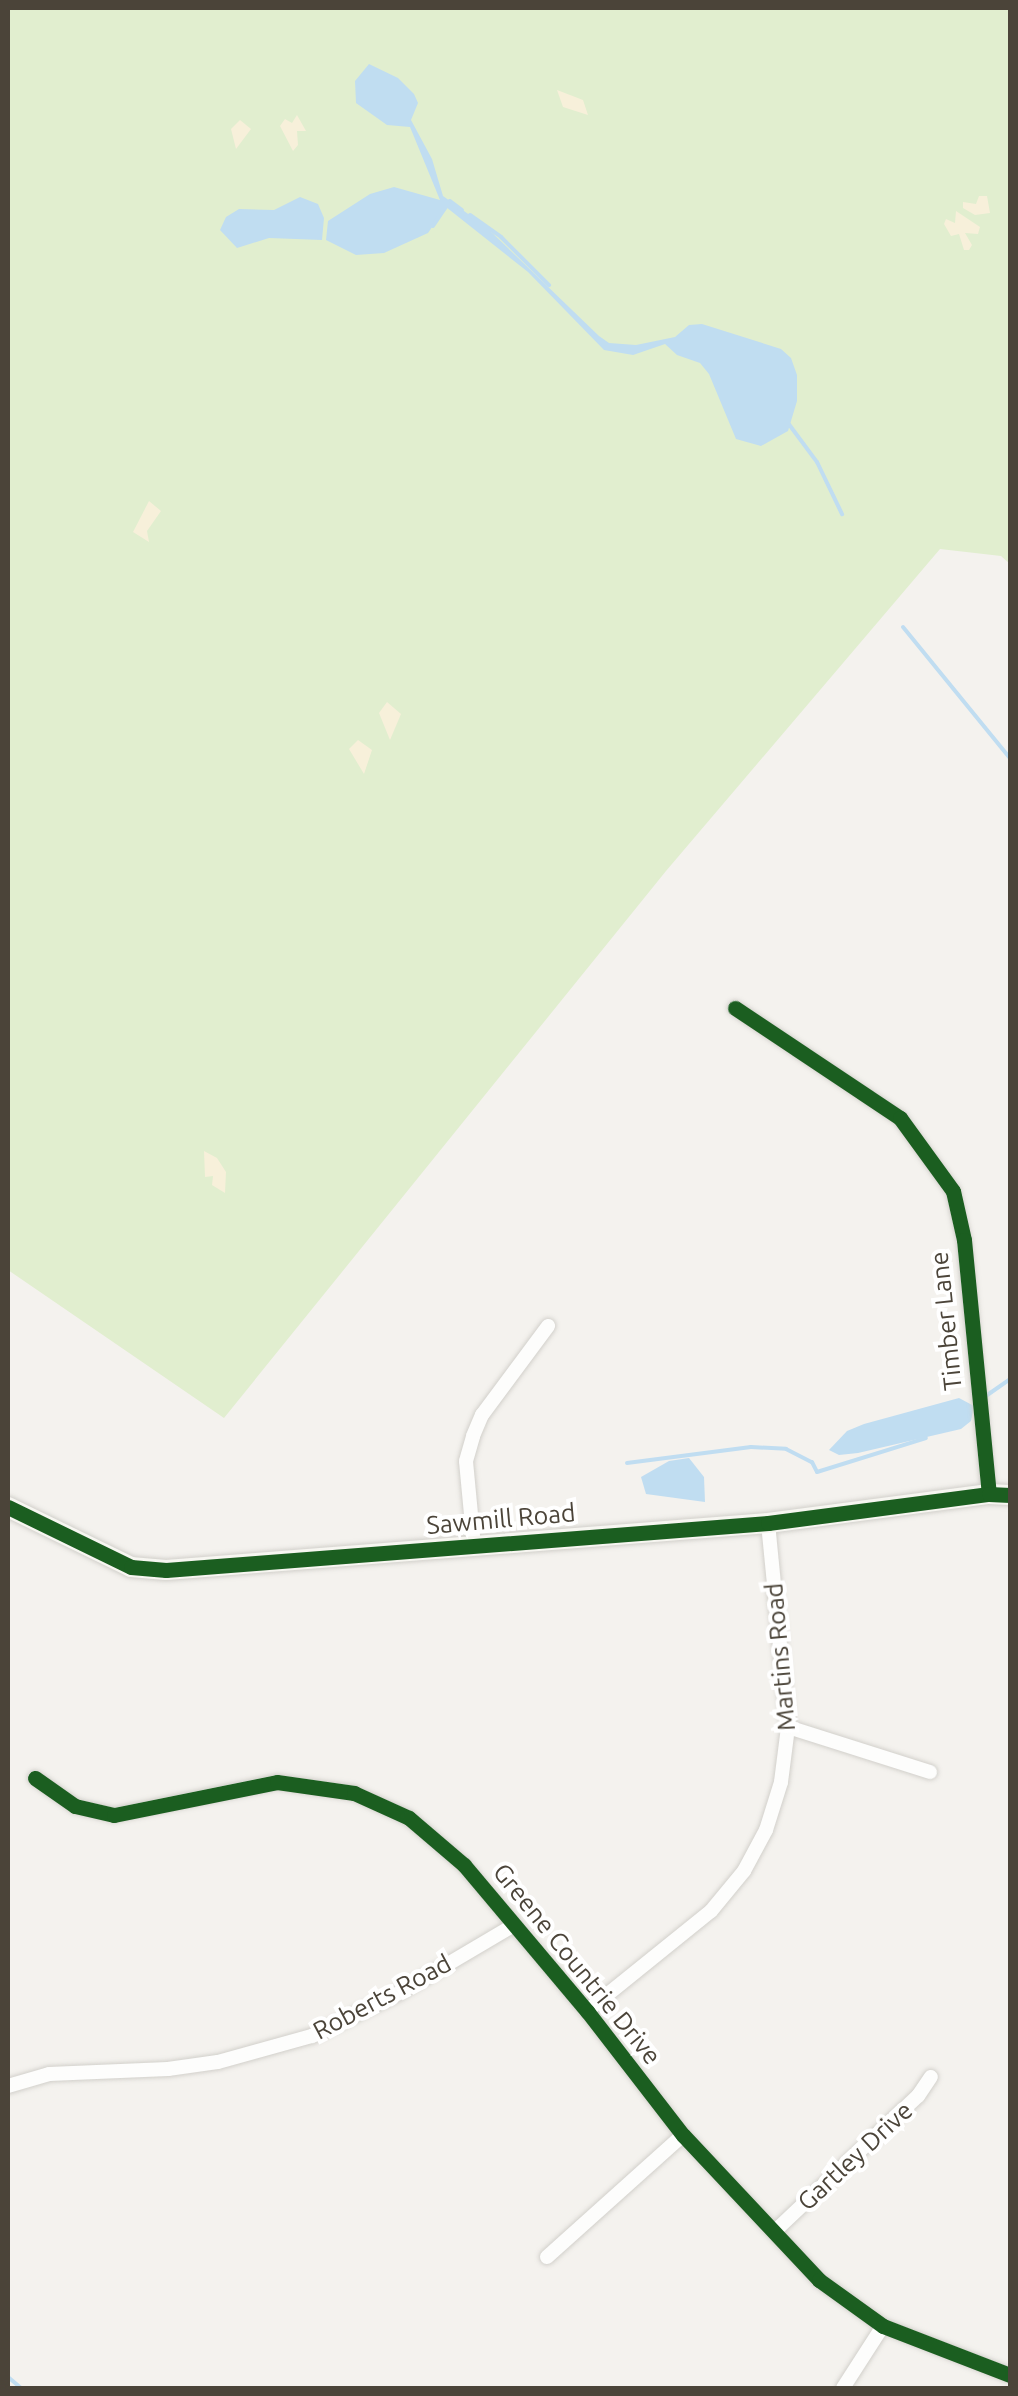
<!DOCTYPE html>
<style>
body{margin:0}
#map{position:relative;width:1018px;height:2396px;overflow:hidden;background:#f4f2ee;font-family:Ubuntu,sans-serif}
div>[style]{position:absolute}
.green>*{inset:0;background:#e1eecf}
.sand>*{inset:0;background:#f7f0da}
.water>*{inset:0;background:#c0ddf1}
.stream>*{height:4px;margin:-2px;padding:0 2px;transform-origin:2px;border-radius:2px;background:#c0ddf1}
.roads{filter:drop-shadow(0 0 2px #d2d0cb) drop-shadow(0 0 2px #d2d0cb)}
.street>*{height:14px;margin:-7px;padding:0 7px;transform-origin:7px;border-radius:7px;background:#fdfdfc}
.secondary>*{height:20px;margin:-10px;padding:0 10px;transform-origin:10px;border-radius:10px;background:#f7f6f1}
.cycleway>*{height:15px;margin:-7.5px;padding:0 7.5px;transform-origin:7.5px;border-radius:7.5px;background:#1b5e20}
span{translate:-50% -50%;white-space:nowrap;text-align:center;line-height:1.15;-webkit-text-stroke:8px #fff;paint-order:stroke}
.street-label{font-size:25px;color:#4b4439}
.frame{position:absolute;inset:0;border:10px solid #4b4439;pointer-events:none}
</style>
<div id="map">
<div class="green">
<i style="clip-path:polygon(8px 8px,1010px 8px,1010px 564px,1001px 556px,940px 549px,666px 871px,224px 1418px,8px 1270px)"></i>
</div>
<div class="sand">
<i style="clip-path:polygon(557px 90px,583px 100px,588px 115px,563px 107px)"></i>
<i style="clip-path:polygon(297px 115px,306px 131px,297px 131px,298px 145px,293px 151px,280px 126px,285px 119px,292px 123px)"></i>
<i style="clip-path:polygon(240px 120px,251px 129px,236px 149px,231px 129px)"></i>
<i style="clip-path:polygon(979px 196px,987px 196px,990px 213px,975px 215px,963px 208px,963px 202px,976px 204px)"></i>
<i style="clip-path:polygon(956px 211px,980px 227px,978px 234px,965px 233px,972px 245px,969px 250px,964px 250px,959px 234px,951px 236px,944px 224px,946px 219px,955px 223px)"></i>
<i style="clip-path:polygon(149px 501px,161px 511px,147px 531px,149px 542px,133px 532px)"></i>
<i style="clip-path:polygon(387px 702px,401px 714px,390px 740px,379px 713px)"></i>
<i style="clip-path:polygon(358px 740px,372px 750px,364px 774px,349px 749px)"></i>
<i style="clip-path:polygon(204px 1151px,217px 1158px,226px 1172px,225px 1193px,212px 1185px,213px 1176px,205px 1177px)"></i>
</div>
<div class="water">
<i style="clip-path:polygon(369px 64px,398px 78px,414px 94px,418px 103px,411px 120px,432px 159px,443px 196px,485px 226px,599px 336px,609px 343px,636px 345px,675px 337px,689px 325px,702px 324px,781px 349px,791px 358px,797px 375px,797px 401px,788px 431px,761px 446px,736px 439px,709px 374px,700px 363px,677px 355px,665px 344px,633px 355px,604px 350px,528px 272px,446px 207px,428px 233px,384px 253px,356px 255px,326px 240px,328px 221px,370px 194px,394px 187px,440px 200px,410px 127px,387px 125px,356px 103px,355px 81px)"></i>
<i style="clip-path:polygon(300px 197px,318px 204px,324px 218px,322px 240px,269px 238px,237px 248px,220px 230px,226px 217px,239px 209px,274px 210px)"></i>
<i style="clip-path:polygon(959px 1398px,974px 1406px,971px 1421px,961px 1429px,858px 1453px,839px 1455px,829px 1450px,847px 1431px,864px 1424px)"></i>
<i style="clip-path:polygon(689px 1458px,704px 1477px,705px 1502px,646px 1494px,641px 1477px,669px 1461px)"></i>
</div>
<div class="stream">
<i style="left:470px;top:215px;width:38px;rotate:35deg"></i>
<i style="left:501px;top:237px;width:68px;rotate:45deg"></i>
<i style="left:433px;top:226px;width:30px;rotate:-56deg"></i>
<i style="left:450px;top:201px;width:15px;rotate:37deg"></i>
<i style="left:788px;top:423px;width:49px;rotate:53.4deg"></i>
<i style="left:817px;top:462px;width:58px;rotate:64.3deg"></i>
<i style="left:903px;top:627px;width:169px;rotate:50.8deg"></i>
<i style="left:983px;top:1398px;width:33px;rotate:-35deg"></i>
<i style="left:627px;top:1463px;width:125px;rotate:-7.4deg"></i>
<i style="left:751px;top:1447px;width:35px;rotate:3deg"></i>
<i style="left:786px;top:1449px;width:29px;rotate:27deg"></i>
<i style="left:812px;top:1462px;width:11px;rotate:63deg"></i>
<i style="left:817px;top:1472px;width:114px;rotate:-17.3deg"></i>
<i style="left:8px;top:2377px;width:17px;rotate:40deg"></i>
</div>
<div class="roads">
<div class="street">
<i style="left:735px;top:1008px;width:198px;rotate:33.7deg"></i>
<i style="left:900px;top:1118px;width:90px;rotate:54deg"></i>
<i style="left:953px;top:1191px;width:50px;rotate:77.3deg"></i>
<i style="left:964px;top:1240px;width:255px;rotate:84.4deg"></i>
<i style="left:474px;top:1546px;width:85px;rotate:-95.4deg"></i>
<i style="left:466px;top:1461px;width:26px;rotate:-74deg"></i>
<i style="left:473px;top:1436px;width:23px;rotate:-67deg"></i>
<i style="left:482px;top:1415px;width:111px;rotate:-53.4deg"></i>
<i style="left:788px;top:1727px;width:149px;rotate:17.6deg"></i>
<i style="left:35px;top:1778px;width:49px;rotate:35deg"></i>
<i style="left:75px;top:1806px;width:40px;rotate:13deg"></i>
<i style="left:114px;top:1815px;width:166px;rotate:-11.4deg"></i>
<i style="left:277px;top:1782px;width:78px;rotate:8.1deg"></i>
<i style="left:354px;top:1793px;width:60px;rotate:24.4deg"></i>
<i style="left:409px;top:1818px;width:72px;rotate:40.5deg"></i>
<i style="left:464px;top:1865px;width:191px;rotate:49.9deg"></i>
<i style="left:587px;top:2011px;width:157px;rotate:52.3deg"></i>
<i style="left:683px;top:2135px;width:199px;rotate:46.8deg"></i>
<i style="left:819px;top:2280px;width:79px;rotate:35.7deg"></i>
<i style="left:883px;top:2326px;width:136px;rotate:21.1deg"></i>
<i style="left:587px;top:2011px;width:159px;rotate:-38.9deg"></i>
<i style="left:711px;top:1911px;width:52px;rotate:-50.5deg"></i>
<i style="left:744px;top:1871px;width:47px;rotate:-61.8deg"></i>
<i style="left:766px;top:1830px;width:50px;rotate:-72.6deg"></i>
<i style="left:781px;top:1782px;width:55px;rotate:-82.7deg"></i>
<i style="left:788px;top:1727px;width:205px;rotate:-95.6deg"></i>
<i style="left:8px;top:2086px;width:43px;rotate:-16.3deg"></i>
<i style="left:49px;top:2074px;width:119px;rotate:-2.4deg"></i>
<i style="left:168px;top:2069px;width:50px;rotate:-8deg"></i>
<i style="left:218px;top:2062px;width:98px;rotate:-15.5deg"></i>
<i style="left:312px;top:2036px;width:97px;rotate:-26.3deg"></i>
<i style="left:399px;top:1993px;width:134px;rotate:-30.6deg"></i>
<i style="left:775px;top:2231px;width:197px;rotate:-43.4deg"></i>
<i style="left:918px;top:2096px;width:23px;rotate:-56deg"></i>
<i style="left:547px;top:2257px;width:183px;rotate:-41.9deg"></i>
<i style="left:843px;top:2388px;width:74px;rotate:-57.2deg"></i>
</div>
<div class="secondary">
<i style="left:8px;top:1507px;width:137px;rotate:26deg"></i>
<i style="left:131px;top:1567px;width:35px;rotate:5deg"></i>
<i style="left:166px;top:1570px;width:604px;rotate:-4.46deg"></i>
<i style="left:768px;top:1523px;width:223px;rotate:-7.5deg"></i>
<i style="left:989px;top:1494px;width:21px;rotate:3deg"></i>
</div>
</div>
<div class="cycleway">
<i style="left:735px;top:1008px;width:198px;rotate:33.7deg"></i>
<i style="left:900px;top:1118px;width:90px;rotate:54deg"></i>
<i style="left:953px;top:1191px;width:50px;rotate:77.3deg"></i>
<i style="left:964px;top:1240px;width:255px;rotate:84.4deg"></i>
<i style="left:8px;top:1507px;width:137px;rotate:26deg"></i>
<i style="left:131px;top:1567px;width:35px;rotate:5deg"></i>
<i style="left:166px;top:1570px;width:604px;rotate:-4.46deg"></i>
<i style="left:768px;top:1523px;width:223px;rotate:-7.5deg"></i>
<i style="left:989px;top:1494px;width:21px;rotate:3deg"></i>
<i style="left:35px;top:1778px;width:49px;rotate:35deg"></i>
<i style="left:75px;top:1806px;width:40px;rotate:13deg"></i>
<i style="left:114px;top:1815px;width:166px;rotate:-11.4deg"></i>
<i style="left:277px;top:1782px;width:78px;rotate:8.1deg"></i>
<i style="left:354px;top:1793px;width:60px;rotate:24.4deg"></i>
<i style="left:409px;top:1818px;width:72px;rotate:40.5deg"></i>
<i style="left:464px;top:1865px;width:191px;rotate:49.9deg"></i>
<i style="left:587px;top:2011px;width:157px;rotate:52.3deg"></i>
<i style="left:683px;top:2135px;width:199px;rotate:46.8deg"></i>
<i style="left:819px;top:2280px;width:79px;rotate:35.7deg"></i>
<i style="left:883px;top:2326px;width:136px;rotate:21.1deg"></i>
</div>
<div class="street-label">
<span style="left:946px;top:1321px;rotate:-96deg">Timber Lane</span>
<span style="left:501px;top:1519px;rotate:-5deg">Sawmill Road</span>
<span style="left:780px;top:1657px;rotate:-95deg">Martins Road</span>
<span style="left:577px;top:1964px;rotate:51deg">Greene Countrie Drive</span>
<span style="left:382px;top:1997px;rotate:-28deg">Roberts Road</span>
<span style="left:855px;top:2156px;rotate:-43deg">Gartley Drive</span>
</div>
<div class="frame"></div>
</div>
